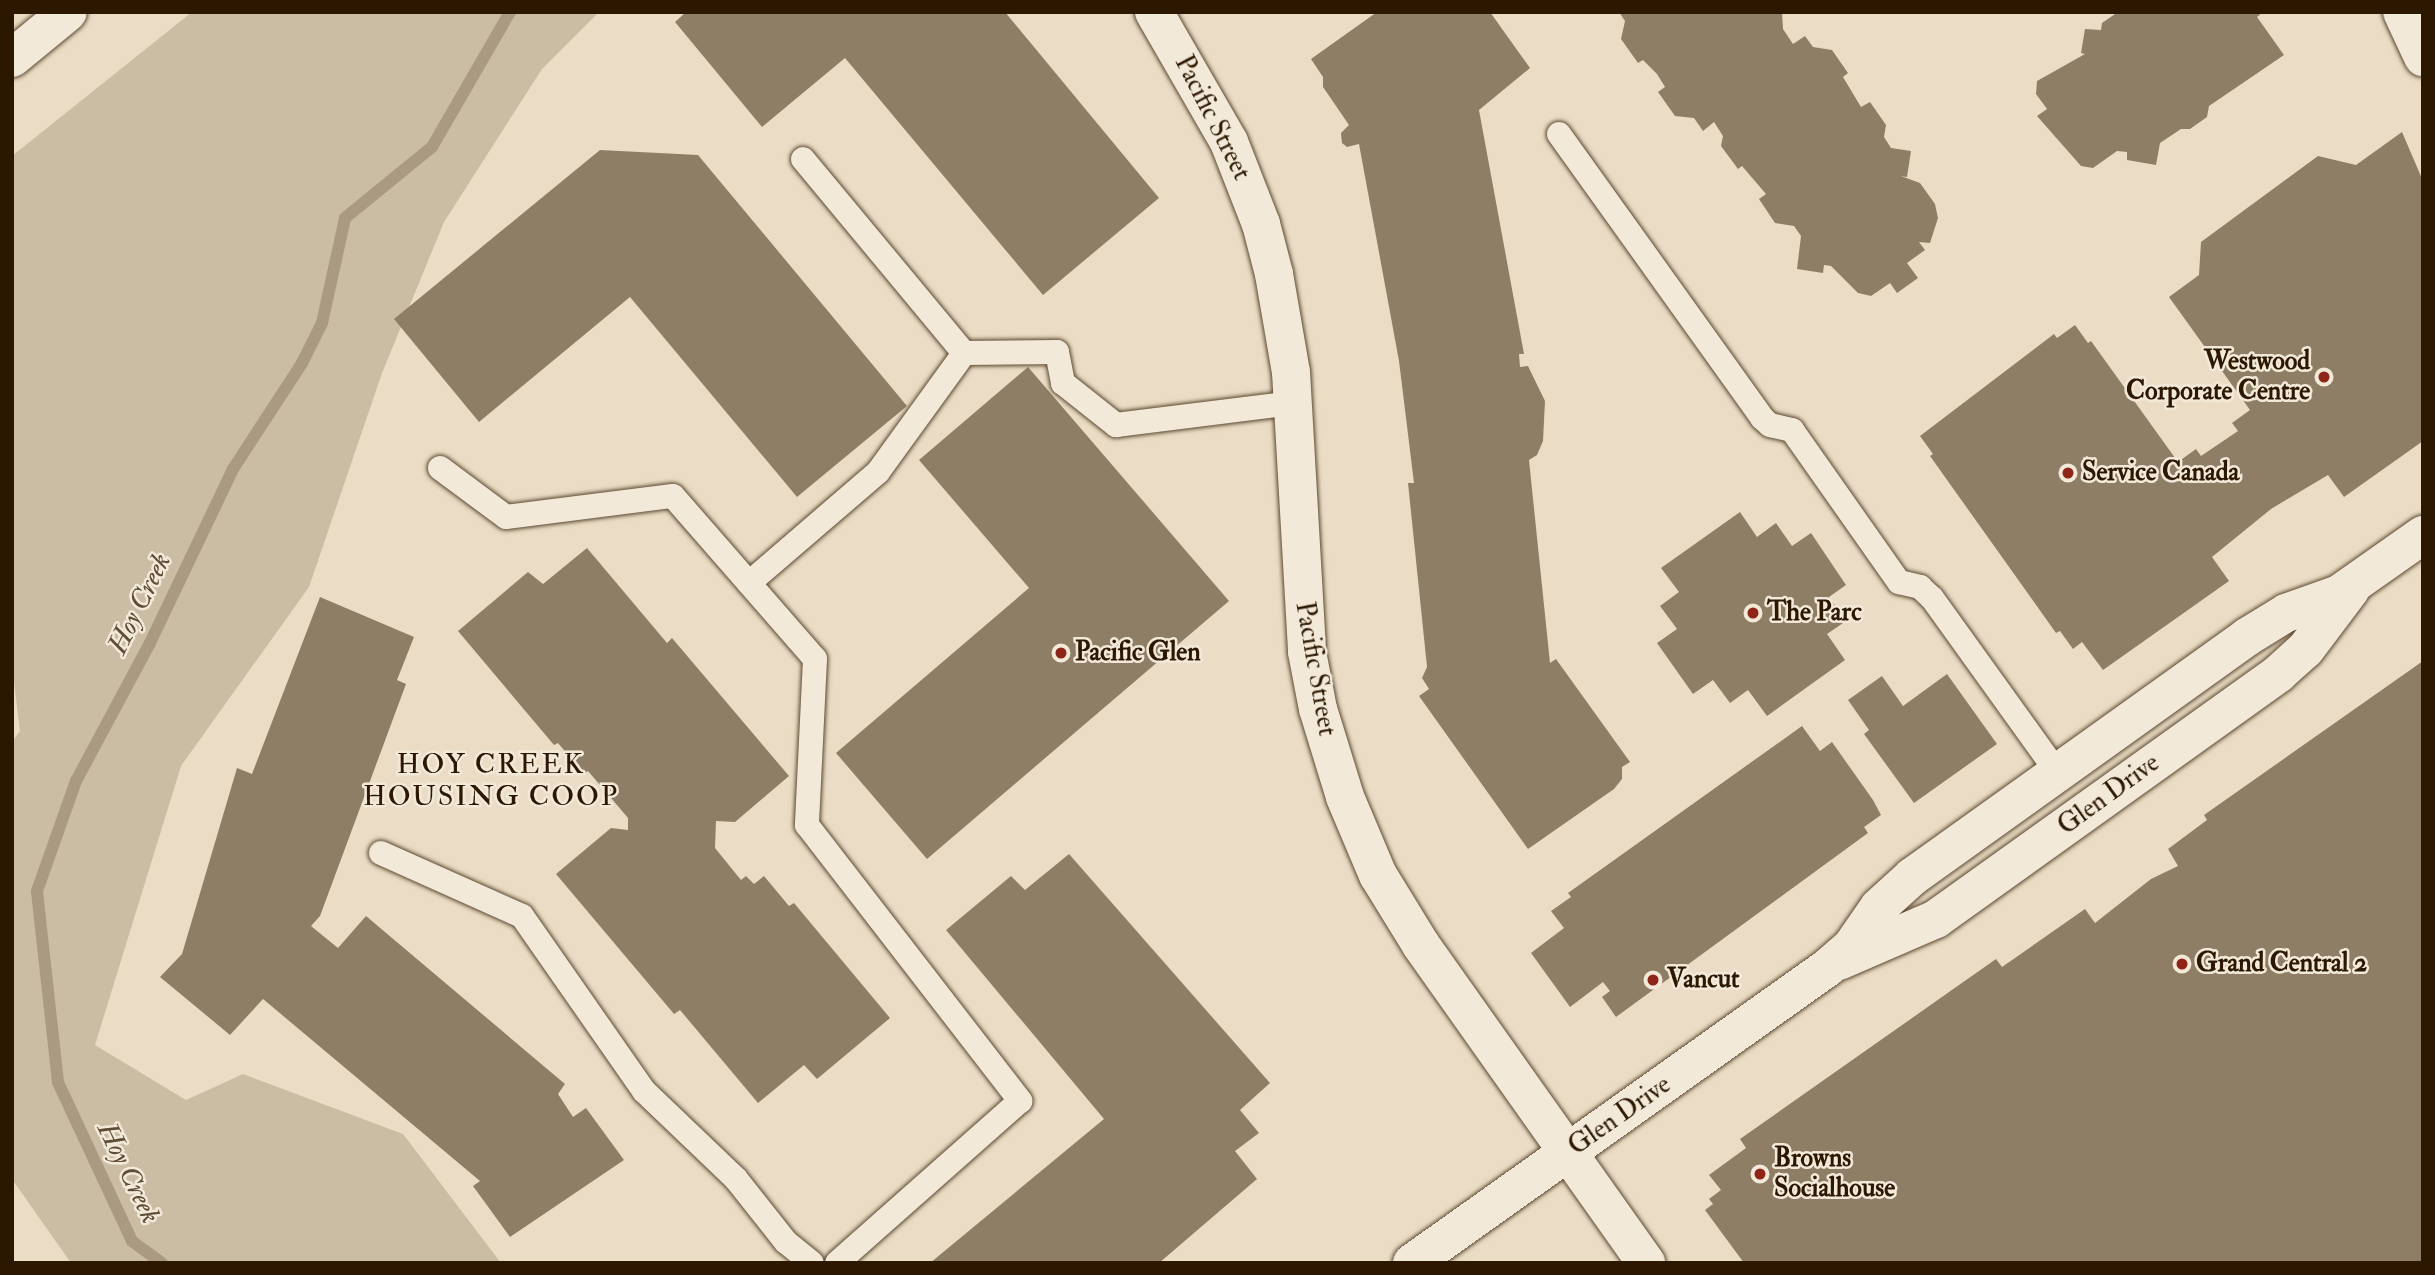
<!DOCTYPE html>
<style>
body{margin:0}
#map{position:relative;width:2435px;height:1275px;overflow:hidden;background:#ebddc5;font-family:"IM FELL Double Pica",serif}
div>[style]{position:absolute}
.green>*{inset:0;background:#cbbca4}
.stream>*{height:12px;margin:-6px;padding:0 6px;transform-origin:6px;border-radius:6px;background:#aa9a82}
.building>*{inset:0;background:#8f7e66}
.roads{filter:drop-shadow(0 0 2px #5c4931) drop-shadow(0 0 2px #5c4931)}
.lane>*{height:24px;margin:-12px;padding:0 12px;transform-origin:12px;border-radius:12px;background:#f2e9d9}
.street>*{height:38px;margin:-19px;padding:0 19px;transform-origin:19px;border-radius:19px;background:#f2e9d9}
.secondary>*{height:38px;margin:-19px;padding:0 19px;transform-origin:19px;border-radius:19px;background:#f2e9d9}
.dots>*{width:19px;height:19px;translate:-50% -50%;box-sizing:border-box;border:4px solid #f2e9d9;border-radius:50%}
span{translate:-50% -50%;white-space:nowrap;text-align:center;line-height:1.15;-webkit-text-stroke:5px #f2e9d9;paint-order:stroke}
.street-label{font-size:26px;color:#2c1800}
.poi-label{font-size:26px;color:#2c1800;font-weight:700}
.right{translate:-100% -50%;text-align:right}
.left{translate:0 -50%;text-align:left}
.water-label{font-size:28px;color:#5e4c34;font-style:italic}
.neighbourhood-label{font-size:28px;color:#2c1800;letter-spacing:2px}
.frame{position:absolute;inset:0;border:14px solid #2c1800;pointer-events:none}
</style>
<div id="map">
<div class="green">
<i style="clip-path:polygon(192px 12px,599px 12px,542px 69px,444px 222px,382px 373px,309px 587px,181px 766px,95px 1045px,186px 1100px,243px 1074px,403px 1134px,501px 1263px,71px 1263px,12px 1179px,12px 742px,20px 731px,12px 665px,12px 156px)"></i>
</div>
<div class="stream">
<i style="left:162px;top:1263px;width:37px;rotate:-144deg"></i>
<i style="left:132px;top:1241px;width:175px;rotate:-115deg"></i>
<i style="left:58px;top:1082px;width:192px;rotate:-96.3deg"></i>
<i style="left:37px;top:891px;width:117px;rotate:-70.5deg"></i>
<i style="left:76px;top:781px;width:157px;rotate:-61.8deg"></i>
<i style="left:150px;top:643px;width:193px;rotate:-64.5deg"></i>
<i style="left:233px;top:469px;width:126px;rotate:-56.9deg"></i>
<i style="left:302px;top:363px;width:45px;rotate:-63.4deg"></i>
<i style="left:322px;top:323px;width:107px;rotate:-77.6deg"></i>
<i style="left:345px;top:218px;width:112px;rotate:-39.2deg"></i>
<i style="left:432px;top:147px;width:156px;rotate:-60deg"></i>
</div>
<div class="building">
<i style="clip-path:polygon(686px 12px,1005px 12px,1159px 198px,1043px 295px,845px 58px,762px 127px,675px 22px)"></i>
<i style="clip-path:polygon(1377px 12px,1490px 12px,1530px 68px,1479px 110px,1524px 354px,1519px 354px,1520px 367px,1528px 366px,1545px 401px,1543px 441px,1537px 455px,1529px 460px,1550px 663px,1556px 659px,1630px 762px,1622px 767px,1622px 779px,1614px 789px,1528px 849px,1419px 696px,1429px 689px,1422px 678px,1427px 667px,1408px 483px,1414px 483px,1399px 361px,1359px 144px,1347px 147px,1342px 143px,1341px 133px,1349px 125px,1323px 87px,1323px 77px,1311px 59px)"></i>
<i style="clip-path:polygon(1619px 12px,1782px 12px,1783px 29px,1793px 44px,1805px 36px,1813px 47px,1832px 50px,1848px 73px,1843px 77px,1861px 107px,1870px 102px,1886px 125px,1884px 137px,1891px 148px,1911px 151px,1907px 177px,1901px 176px,1920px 183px,1935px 204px,1938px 218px,1930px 243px,1919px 242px,1925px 250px,1907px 263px,1918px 278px,1897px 293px,1890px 283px,1871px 296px,1858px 293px,1831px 266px,1824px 265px,1823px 273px,1797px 269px,1801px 236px,1794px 226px,1775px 223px,1759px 199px,1766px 194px,1742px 166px,1738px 169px,1721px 146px,1723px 136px,1714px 122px,1703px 131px,1694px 118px,1675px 116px,1658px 92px,1665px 87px,1657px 74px,1643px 60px,1638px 63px,1621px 39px,1625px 21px)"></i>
<i style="clip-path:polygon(2118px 12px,2263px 12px,2257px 17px,2284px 55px,2209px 106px,2207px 117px,2190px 129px,2181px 129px,2160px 143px,2156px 165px,2127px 160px,2127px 152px,2117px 151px,2093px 168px,2081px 166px,2037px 116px,2047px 109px,2036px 94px,2037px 81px,2085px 54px,2081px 53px,2085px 29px,2101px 30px,2102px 23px)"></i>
<i style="clip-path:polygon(2402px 132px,2423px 181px,2423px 441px,2344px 497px,2328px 475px,2271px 509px,2212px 557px,2229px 581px,2103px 670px,2082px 642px,2073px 649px,2060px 631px,2056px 633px,1930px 456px,1933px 454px,1920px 436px,2054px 334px,2057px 338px,2075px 325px,2088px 343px,2091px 341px,2178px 462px,2196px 449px,2201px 456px,2238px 431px,2232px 423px,2250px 410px,2169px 297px,2199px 275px,2201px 242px,2318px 156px,2356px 165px)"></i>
<i style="clip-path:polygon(600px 150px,698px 155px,907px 406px,797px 497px,630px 297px,479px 422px,394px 319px)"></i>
<i style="clip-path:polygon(1028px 367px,1229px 601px,927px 859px,836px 753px,1029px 588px,919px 460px)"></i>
<i style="clip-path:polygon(1740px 512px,1757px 537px,1776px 523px,1792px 546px,1811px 533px,1846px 585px,1829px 597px,1846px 621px,1827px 634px,1845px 660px,1767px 716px,1748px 690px,1730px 703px,1713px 680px,1693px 694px,1657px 643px,1677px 629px,1660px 606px,1679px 592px,1661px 568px)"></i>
<i style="clip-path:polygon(587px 548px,667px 643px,672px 638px,789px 776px,735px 822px,716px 821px,715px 848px,741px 880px,746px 876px,754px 884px,764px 876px,789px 906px,794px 903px,890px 1018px,817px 1079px,804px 1065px,758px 1103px,680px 1010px,674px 1014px,556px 874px,611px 828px,628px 830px,628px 818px,588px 771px,584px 774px,558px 743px,554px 745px,458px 631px,528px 572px,543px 584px)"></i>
<i style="clip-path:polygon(320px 597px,414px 637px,397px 680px,406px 684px,320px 916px,311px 926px,338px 948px,366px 916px,565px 1084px,558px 1094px,573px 1117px,586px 1108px,624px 1160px,510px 1237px,473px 1186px,480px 1181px,263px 999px,230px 1035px,160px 977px,182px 954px,237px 768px,252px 774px)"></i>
<i style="clip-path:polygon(2423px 661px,2423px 1263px,1744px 1263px,1705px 1210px,1713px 1204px,1709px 1199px,1721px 1190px,1709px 1175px,1746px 1148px,1740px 1139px,1996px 959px,2002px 967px,2085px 909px,2095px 923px,2151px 879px,2178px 866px,2168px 849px,2207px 820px,2204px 815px)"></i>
<i style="clip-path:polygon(1947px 674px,1997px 744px,1914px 803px,1864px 734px,1869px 730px,1848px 700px,1882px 676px,1903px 706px)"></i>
<i style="clip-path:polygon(1802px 726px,1820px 751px,1832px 742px,1873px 800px,1881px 815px,1864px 827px,1868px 833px,1616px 1017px,1602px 997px,1610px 991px,1603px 982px,1570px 1007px,1531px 953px,1564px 928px,1551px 911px,1571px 897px,1568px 893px)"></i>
<i style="clip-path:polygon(1069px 854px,1270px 1083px,1240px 1110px,1259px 1133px,1235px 1151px,1257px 1179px,1159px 1263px,930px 1263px,1104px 1119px,946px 930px,1011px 876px,1025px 890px)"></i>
</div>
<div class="roads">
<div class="lane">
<i style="left:1559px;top:134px;width:349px;rotate:54.4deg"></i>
<i style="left:1762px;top:418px;width:11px;rotate:41deg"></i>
<i style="left:1770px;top:425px;width:23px;rotate:13deg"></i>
<i style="left:1792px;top:430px;width:186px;rotate:54.9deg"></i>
<i style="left:1899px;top:582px;width:22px;rotate:13deg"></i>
<i style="left:1920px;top:587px;width:16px;rotate:43deg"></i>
<i style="left:1932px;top:598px;width:214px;rotate:54.3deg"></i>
<i style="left:964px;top:353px;width:93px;rotate:-0.6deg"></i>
<i style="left:1057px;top:352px;width:32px;rotate:79deg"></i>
<i style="left:1063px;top:383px;width:68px;rotate:38.4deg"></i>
<i style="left:1116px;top:425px;width:177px;rotate:-7.1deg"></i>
<i style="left:440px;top:468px;width:82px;rotate:36.6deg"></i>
<i style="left:506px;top:517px;width:168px;rotate:-7.2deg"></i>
<i style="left:673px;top:496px;width:216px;rotate:48.9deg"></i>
<i style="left:815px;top:659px;width:166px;rotate:92.8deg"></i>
<i style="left:807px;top:825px;width:349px;rotate:52.3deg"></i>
<i style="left:1020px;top:1101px;width:244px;rotate:138.5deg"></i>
<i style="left:749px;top:583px;width:170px;rotate:-40.7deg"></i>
<i style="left:878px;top:472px;width:147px;rotate:-54.1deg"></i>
<i style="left:964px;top:353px;width:252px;rotate:-129.7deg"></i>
<i style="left:381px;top:853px;width:154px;rotate:24.1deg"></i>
<i style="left:522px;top:916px;width:213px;rotate:55.1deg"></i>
<i style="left:644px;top:1091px;width:127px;rotate:43.7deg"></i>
<i style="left:736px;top:1179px;width:80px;rotate:51.6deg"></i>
<i style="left:786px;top:1242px;width:33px;rotate:39deg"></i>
</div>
<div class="street">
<i style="left:1154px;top:12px;width:150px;rotate:60deg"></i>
<i style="left:1229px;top:142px;width:88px;rotate:68.7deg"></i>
<i style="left:1261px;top:224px;width:52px;rotate:75.4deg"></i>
<i style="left:1274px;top:274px;width:99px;rotate:80.2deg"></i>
<i style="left:1291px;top:372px;width:280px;rotate:86.7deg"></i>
<i style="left:1307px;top:652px;width:58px;rotate:79.1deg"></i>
<i style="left:1318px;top:709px;width:92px;rotate:72.9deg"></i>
<i style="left:1345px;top:797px;width:85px;rotate:67.1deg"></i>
<i style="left:1378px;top:875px;width:82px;rotate:58.4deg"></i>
<i style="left:1421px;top:945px;width:390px;rotate:54.7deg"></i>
<i style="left:2402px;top:12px;width:50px;rotate:65deg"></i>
</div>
<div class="secondary">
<i style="left:12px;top:58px;width:72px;rotate:-39.4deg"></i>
<i style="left:1839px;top:961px;width:106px;rotate:-23.4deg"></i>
<i style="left:1936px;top:919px;width:421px;rotate:-35.6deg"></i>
<i style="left:2278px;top:674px;width:36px;rotate:-42deg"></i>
<i style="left:2305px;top:650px;width:76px;rotate:-53deg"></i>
<i style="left:1412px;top:1263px;width:509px;rotate:-35.41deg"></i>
<i style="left:1827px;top:968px;width:33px;rotate:-41deg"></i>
<i style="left:1852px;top:946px;width:47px;rotate:-55.3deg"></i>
<i style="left:1879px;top:907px;width:45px;rotate:-42.3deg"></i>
<i style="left:1912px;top:877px;width:412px;rotate:-35.6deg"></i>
<i style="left:2247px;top:637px;width:46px;rotate:-31.6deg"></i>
<i style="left:2286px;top:613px;width:56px;rotate:-19.7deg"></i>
<i style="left:2339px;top:594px;width:103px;rotate:-35.1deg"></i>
</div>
</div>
<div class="dots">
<i style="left:2324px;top:377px;background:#8f2418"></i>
<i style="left:2068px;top:473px;background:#8f2418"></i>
<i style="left:1753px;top:613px;background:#8f2418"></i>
<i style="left:1061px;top:653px;background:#8f2418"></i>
<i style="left:2182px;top:964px;background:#8f2418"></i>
<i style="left:1653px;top:980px;background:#8f2418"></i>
<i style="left:1760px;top:1174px;background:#8f2418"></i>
</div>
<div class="street-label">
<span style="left:1212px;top:118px;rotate:63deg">Pacific Street</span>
<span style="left:1315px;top:669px;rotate:80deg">Pacific Street</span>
<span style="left:2109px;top:795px;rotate:-36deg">Glen Drive</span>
<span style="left:1620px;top:1116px;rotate:-35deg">Glen Drive</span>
</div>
<div class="poi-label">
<span class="right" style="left:2310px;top:377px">Westwood<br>Corporate Centre</span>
<span class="left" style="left:2082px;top:473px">Service Canada</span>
<span class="left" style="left:1767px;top:613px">The Parc</span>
<span class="left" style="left:1075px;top:653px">Pacific Glen</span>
<span class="left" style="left:2196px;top:964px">Grand Central 2</span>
<span class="left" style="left:1667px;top:980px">Vancut</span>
<span class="left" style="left:1774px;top:1174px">Browns<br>Socialhouse</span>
</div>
<div class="water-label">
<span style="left:140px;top:604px;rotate:-64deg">Hoy Creek</span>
<span style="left:128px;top:1173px;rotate:64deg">Hoy Creek</span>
</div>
<div class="neighbourhood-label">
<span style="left:491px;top:781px">HOY CREEK<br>HOUSING COOP</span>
</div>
<div class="frame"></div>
</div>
